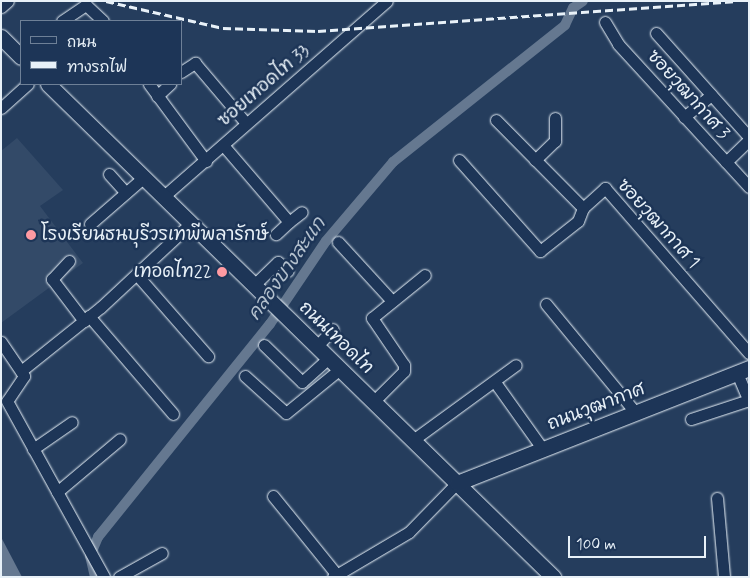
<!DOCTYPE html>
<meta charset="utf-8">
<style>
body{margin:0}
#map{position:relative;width:750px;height:578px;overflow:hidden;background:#253d5d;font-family:Mynerve,"Playpen Sans Thai",sans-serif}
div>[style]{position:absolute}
.built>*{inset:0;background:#334a68}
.water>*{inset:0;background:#657890}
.canal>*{height:10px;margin:-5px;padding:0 5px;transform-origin:5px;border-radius:5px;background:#657890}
.roads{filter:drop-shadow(0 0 1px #e8f1f8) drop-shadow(0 0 1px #e8f1f8)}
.minor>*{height:11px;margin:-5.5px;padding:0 5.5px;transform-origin:5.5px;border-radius:5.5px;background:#1d3557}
.secondary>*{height:15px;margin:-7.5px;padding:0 7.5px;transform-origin:7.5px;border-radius:7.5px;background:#1d3557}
.rail>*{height:2.5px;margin-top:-1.25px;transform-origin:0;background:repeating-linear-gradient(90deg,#e8f1f8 0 8px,transparent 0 12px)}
.dots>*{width:14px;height:14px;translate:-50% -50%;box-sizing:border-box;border:2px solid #1d3557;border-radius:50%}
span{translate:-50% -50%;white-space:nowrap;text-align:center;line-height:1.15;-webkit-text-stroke:5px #1d3557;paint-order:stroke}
.street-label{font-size:18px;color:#e8f1f8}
.poi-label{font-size:18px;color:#e8f1f8}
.left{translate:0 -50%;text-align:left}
.right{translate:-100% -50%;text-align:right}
.water-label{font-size:19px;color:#b4c1ce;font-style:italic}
.frame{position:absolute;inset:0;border:2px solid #e8f1f8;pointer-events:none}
.legend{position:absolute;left:20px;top:20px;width:162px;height:65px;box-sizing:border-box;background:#1d3557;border:1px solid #6e8097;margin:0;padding:6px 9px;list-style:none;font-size:15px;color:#e8f1f8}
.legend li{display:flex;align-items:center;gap:10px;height:25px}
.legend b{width:25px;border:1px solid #6e8097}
.scale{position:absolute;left:568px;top:536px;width:138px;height:22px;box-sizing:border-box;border:2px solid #e8f1f8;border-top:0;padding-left:6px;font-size:15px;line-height:18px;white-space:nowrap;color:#e8f1f8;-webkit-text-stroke:4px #1d3557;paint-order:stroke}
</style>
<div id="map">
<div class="built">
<i style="clip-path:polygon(17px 138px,63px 190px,40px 206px,83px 263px,1px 323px,1px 151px)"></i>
</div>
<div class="water">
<i style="clip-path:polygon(1px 537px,22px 577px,1px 577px)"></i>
</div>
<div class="canal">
<i style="left:95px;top:577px;width:22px;rotate:-103deg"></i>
<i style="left:90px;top:556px;width:21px;rotate:-67deg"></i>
<i style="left:98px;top:537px;width:274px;rotate:-51.1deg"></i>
<i style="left:270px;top:324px;width:100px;rotate:-56deg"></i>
<i style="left:326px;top:241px;width:104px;rotate:-49.7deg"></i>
<i style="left:393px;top:162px;width:220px;rotate:-38.5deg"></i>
<i style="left:565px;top:25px;width:19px;rotate:-65deg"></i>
<i style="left:573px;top:8px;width:12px;rotate:-35deg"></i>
</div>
<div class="roads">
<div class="minor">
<i style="left:1px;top:7px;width:9px;rotate:-41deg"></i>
<i style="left:62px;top:21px;width:29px;rotate:-34deg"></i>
<i style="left:86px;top:5px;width:23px;rotate:43deg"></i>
<i style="left:605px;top:22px;width:26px;rotate:59deg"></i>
<i style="left:618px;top:44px;width:194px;rotate:47.5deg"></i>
<i style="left:656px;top:33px;width:140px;rotate:48.2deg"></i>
<i style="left:181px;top:72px;width:17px;rotate:-33deg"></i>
<i style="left:195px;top:63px;width:77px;rotate:49.7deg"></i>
<i style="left:149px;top:84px;width:96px;rotate:53.5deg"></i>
<i style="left:157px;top:96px;width:18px;rotate:-43deg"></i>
<i style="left:1px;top:108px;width:36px;rotate:-42deg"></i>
<i style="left:684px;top:117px;width:35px;rotate:-39deg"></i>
<i style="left:496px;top:120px;width:124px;rotate:45.3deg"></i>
<i style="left:583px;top:208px;width:30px;rotate:-42deg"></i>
<i style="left:605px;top:188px;width:219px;rotate:48.9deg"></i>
<i style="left:223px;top:145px;width:101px;rotate:49.4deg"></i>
<i style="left:289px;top:222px;width:18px;rotate:137deg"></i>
<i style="left:459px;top:160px;width:122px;rotate:48.3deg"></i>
<i style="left:540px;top:251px;width:48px;rotate:-38.3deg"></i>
<i style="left:578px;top:221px;width:14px;rotate:-69deg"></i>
<i style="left:535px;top:160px;width:28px;rotate:-44deg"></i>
<i style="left:555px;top:141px;width:23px;rotate:-90deg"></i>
<i style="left:726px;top:162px;width:32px;rotate:-44deg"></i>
<i style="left:109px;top:174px;width:25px;rotate:48deg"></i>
<i style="left:164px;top:196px;width:296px;rotate:-41.2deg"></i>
<i style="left:289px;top:222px;width:16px;rotate:-38deg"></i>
<i style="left:90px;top:224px;width:72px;rotate:-41deg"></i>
<i style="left:338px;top:242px;width:80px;rotate:47.5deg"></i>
<i style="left:69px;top:261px;width:25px;rotate:133deg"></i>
<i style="left:52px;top:279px;width:53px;rotate:52.7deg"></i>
<i style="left:137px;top:275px;width:108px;rotate:48.8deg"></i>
<i style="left:254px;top:285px;width:33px;rotate:-44deg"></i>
<i style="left:278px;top:262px;width:13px;rotate:42deg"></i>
<i style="left:546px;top:304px;width:140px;rotate:50.5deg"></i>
<i style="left:89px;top:316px;width:129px;rotate:49.4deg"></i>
<i style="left:1px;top:342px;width:41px;rotate:55.9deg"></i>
<i style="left:24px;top:376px;width:30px;rotate:124deg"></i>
<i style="left:7px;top:401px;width:201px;rotate:61.1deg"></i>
<i style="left:264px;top:345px;width:53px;rotate:44.2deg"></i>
<i style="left:302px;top:382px;width:36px;rotate:-42deg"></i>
<i style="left:317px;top:346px;width:23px;rotate:-47deg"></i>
<i style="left:21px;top:371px;width:102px;rotate:-38.7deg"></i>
<i style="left:101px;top:307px;width:123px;rotate:-43deg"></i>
<i style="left:737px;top:373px;width:30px;rotate:67deg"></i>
<i style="left:245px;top:376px;width:55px;rotate:42.1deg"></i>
<i style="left:286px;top:413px;width:70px;rotate:-39.2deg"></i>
<i style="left:497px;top:385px;width:77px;rotate:54.5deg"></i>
<i style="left:374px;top:401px;width:42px;rotate:-45deg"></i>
<i style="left:404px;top:371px;width:6px;rotate:-90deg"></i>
<i style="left:404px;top:365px;width:57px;rotate:-124.2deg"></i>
<i style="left:372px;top:318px;width:68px;rotate:-39.1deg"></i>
<i style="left:691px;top:419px;width:61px;rotate:-18.1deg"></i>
<i style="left:413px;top:440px;width:127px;rotate:-36.1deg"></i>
<i style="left:33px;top:449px;width:47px;rotate:-34.7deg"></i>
<i style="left:57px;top:492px;width:82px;rotate:-40.1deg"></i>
<i style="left:273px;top:496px;width:102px;rotate:51deg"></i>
<i style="left:717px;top:498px;width:79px;rotate:84.9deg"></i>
<i style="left:119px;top:577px;width:49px;rotate:-29.2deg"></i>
<i style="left:333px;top:577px;width:88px;rotate:-30.6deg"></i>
<i style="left:409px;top:532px;width:69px;rotate:-45.6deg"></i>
</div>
<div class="secondary">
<i style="left:1px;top:37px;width:28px;rotate:45deg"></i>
<i style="left:48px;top:84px;width:706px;rotate:44.31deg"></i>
<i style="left:457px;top:483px;width:314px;rotate:-21.5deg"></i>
</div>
</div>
<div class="rail">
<i style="left:106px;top:1px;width:120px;rotate:13deg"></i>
<i style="left:223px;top:28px;width:95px;rotate:1.8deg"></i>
<i style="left:318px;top:31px;width:417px;rotate:-4.1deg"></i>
</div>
<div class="dots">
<i style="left:31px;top:235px;background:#ff9aa2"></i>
<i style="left:222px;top:272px;background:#ff9aa2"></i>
</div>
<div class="street-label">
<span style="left:264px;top:86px;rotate:-41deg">ซอยเทอดไท 33</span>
<span style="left:688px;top:95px;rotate:48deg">ซอยวุฒากาศ 3</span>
<span style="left:658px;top:224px;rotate:48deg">ซอยวุฒากาศ 1</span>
<span style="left:336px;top:338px;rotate:44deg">ถนนเทอดไท</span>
<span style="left:596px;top:407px;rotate:-21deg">ถนนวุฒากาศ</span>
</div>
<div class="poi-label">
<span class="left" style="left:41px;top:235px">โรงเรียนธนบุรีวรเทพีพลารักษ์</span>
<span class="right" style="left:212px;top:272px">เทอดไท22</span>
</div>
<div class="water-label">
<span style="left:287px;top:269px;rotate:-55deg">คลองบางสะแก</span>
</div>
<div class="frame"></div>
<ul class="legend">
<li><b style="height:6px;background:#1d3557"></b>ถนน</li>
<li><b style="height:6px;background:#e8f1f8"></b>ทางรถไฟ</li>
</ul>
<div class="scale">100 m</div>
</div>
